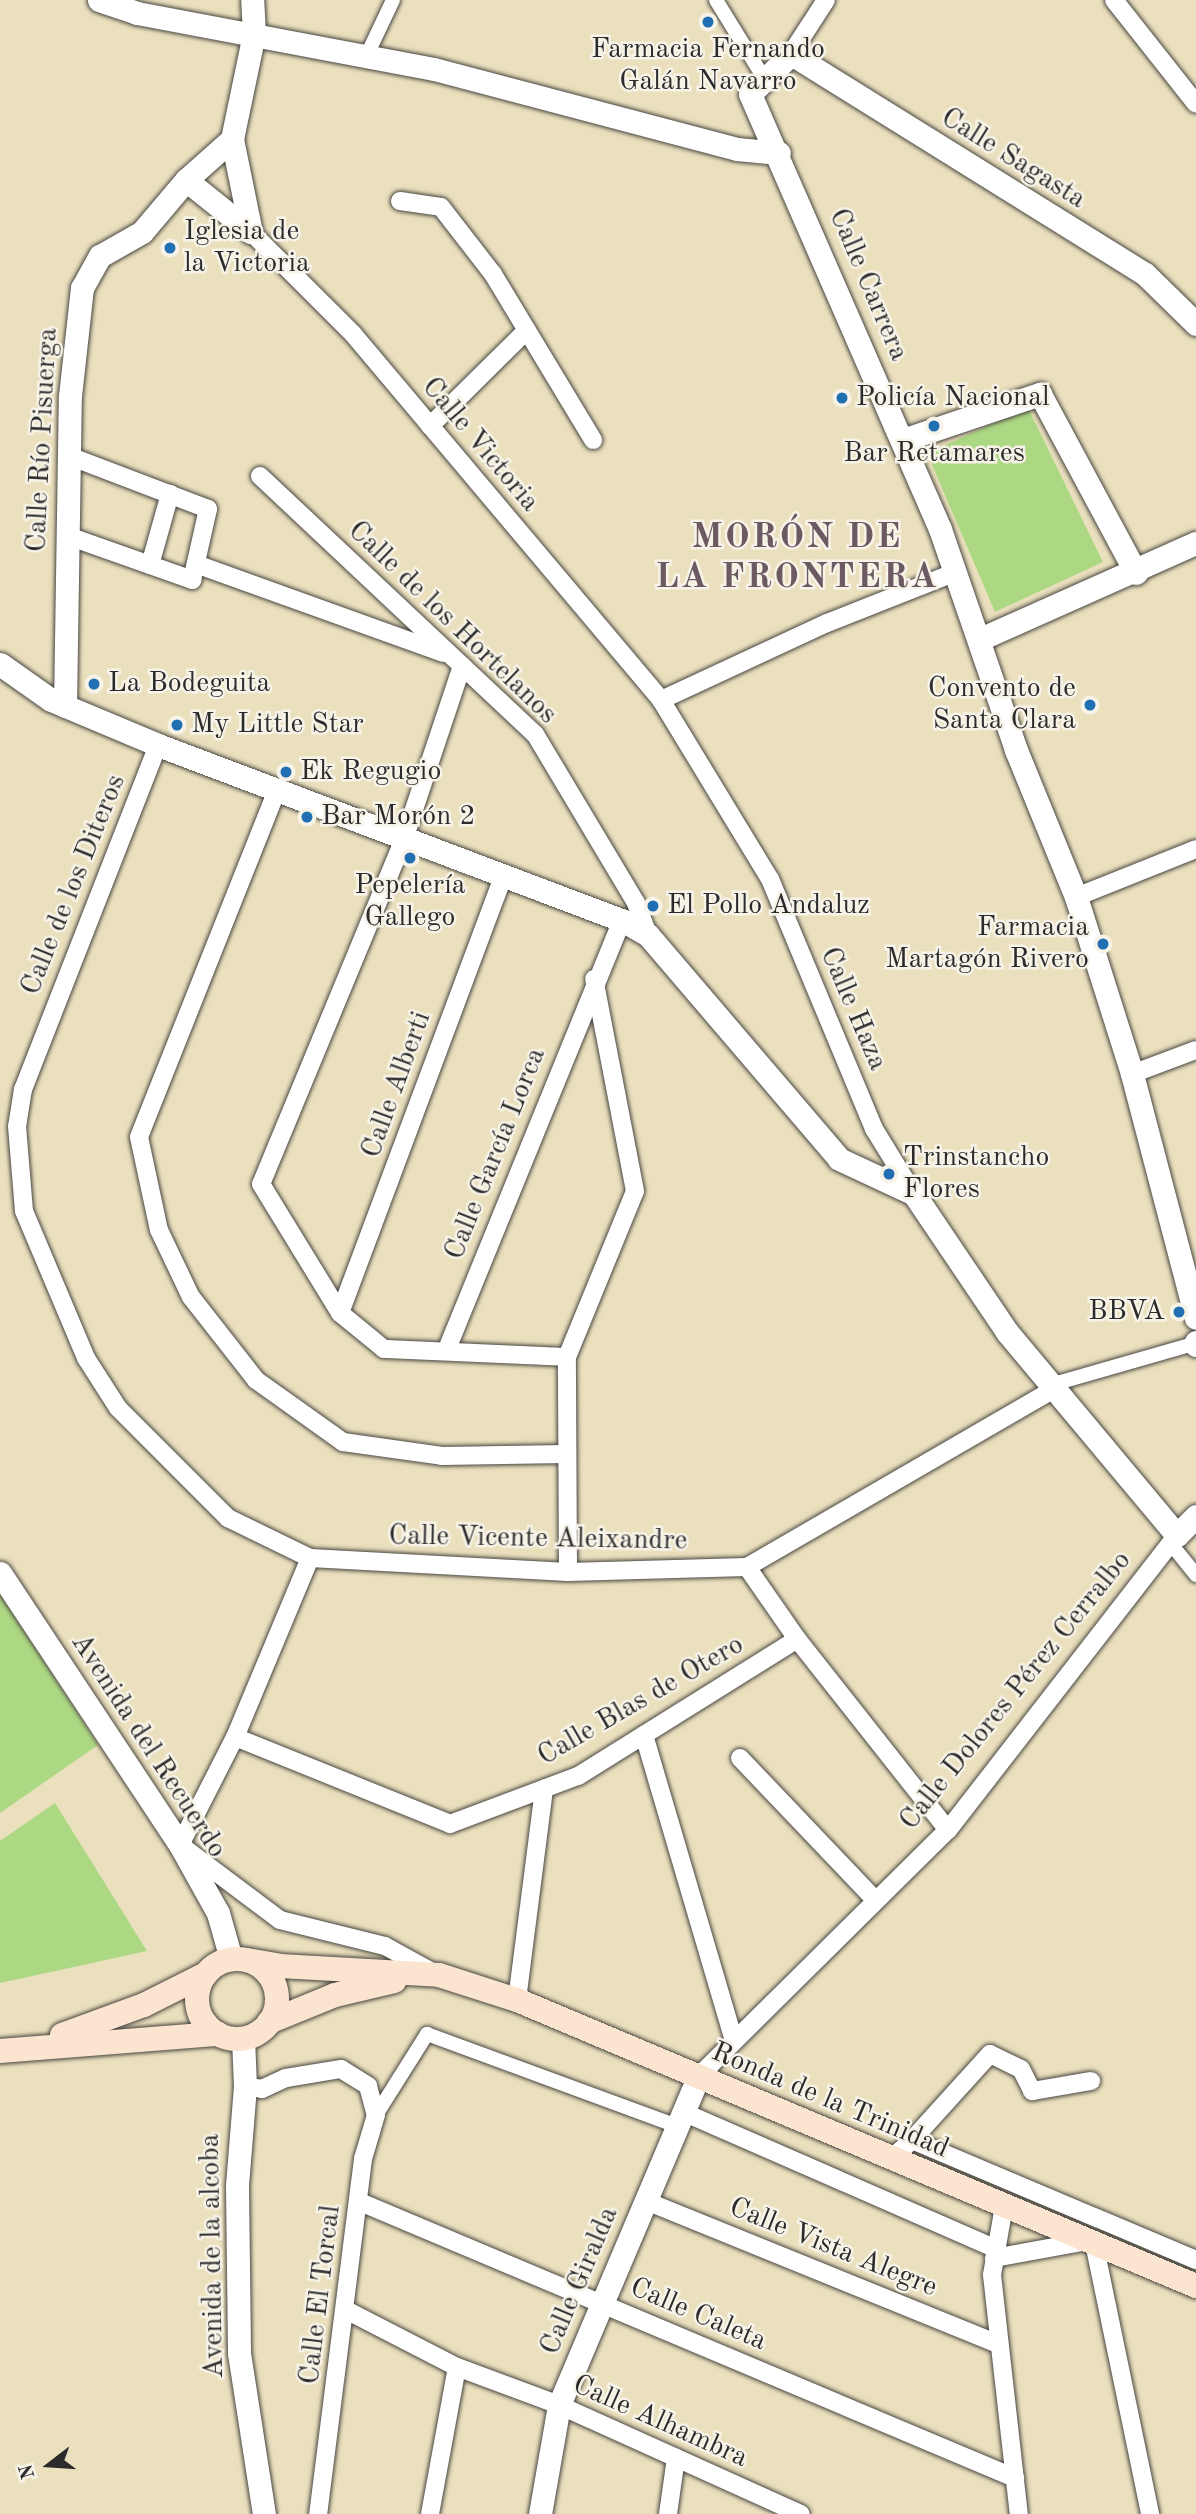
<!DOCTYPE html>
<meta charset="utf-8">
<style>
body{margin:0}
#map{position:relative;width:1196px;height:2514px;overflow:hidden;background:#ebe0be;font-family:"Old Standard TT",serif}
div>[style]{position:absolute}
.green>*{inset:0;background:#add883}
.roads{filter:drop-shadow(0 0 2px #484641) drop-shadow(0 0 2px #484641)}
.pedestrian>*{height:14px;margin:-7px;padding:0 7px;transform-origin:7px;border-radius:7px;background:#fff}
.minor>*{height:18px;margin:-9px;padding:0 9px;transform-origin:9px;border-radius:9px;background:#fff}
.tertiary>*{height:23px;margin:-11.5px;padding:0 11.5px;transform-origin:11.5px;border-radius:11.5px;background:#fff}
.secondary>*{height:24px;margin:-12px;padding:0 12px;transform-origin:12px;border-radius:12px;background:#fce5d0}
.secondary>.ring{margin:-12px;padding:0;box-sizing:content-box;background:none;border:24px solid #fce5d0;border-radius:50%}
.dots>*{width:19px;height:19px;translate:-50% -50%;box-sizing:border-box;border:4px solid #f7f3e8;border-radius:50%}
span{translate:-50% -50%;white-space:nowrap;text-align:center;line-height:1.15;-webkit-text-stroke:5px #f7f3e8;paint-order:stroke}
.poi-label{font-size:28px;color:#2b2b2b}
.left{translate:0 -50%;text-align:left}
.right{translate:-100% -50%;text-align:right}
.street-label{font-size:28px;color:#2b2b2b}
.district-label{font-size:35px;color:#6c5a63;font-weight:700;letter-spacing:2px}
.north{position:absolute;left:14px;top:2430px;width:70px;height:70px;-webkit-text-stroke:5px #f7f3e8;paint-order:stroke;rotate:253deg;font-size:19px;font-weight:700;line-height:28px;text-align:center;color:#2b2b2b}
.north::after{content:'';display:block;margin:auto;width:24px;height:32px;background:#2b2b2b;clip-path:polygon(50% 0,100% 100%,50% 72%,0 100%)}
</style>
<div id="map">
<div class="green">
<i style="clip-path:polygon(1028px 408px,1103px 562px,995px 612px,927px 453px)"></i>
<i style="clip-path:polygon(0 1594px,98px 1745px,0 1813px)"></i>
<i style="clip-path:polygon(55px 1803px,147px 1951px,0 1983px,0 1841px)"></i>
</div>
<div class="roads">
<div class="pedestrian">
<i style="left:716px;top:0;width:92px;rotate:58.4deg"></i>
<i style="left:367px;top:55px;width:61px;rotate:-64.7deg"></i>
<i style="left:1050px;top:1385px;width:152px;rotate:-16deg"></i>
<i style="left:1171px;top:1544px;width:40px;rotate:51deg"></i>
<i style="left:376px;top:2115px;width:96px;rotate:-57.8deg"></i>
<i style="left:427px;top:2034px;width:266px;rotate:20.2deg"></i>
</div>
<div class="minor">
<i style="left:1114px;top:0;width:132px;rotate:51.7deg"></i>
<i style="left:791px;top:54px;width:64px;rotate:-57.1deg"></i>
<i style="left:400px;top:201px;width:41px;rotate:8.3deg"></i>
<i style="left:441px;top:207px;width:85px;rotate:52.2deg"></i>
<i style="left:493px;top:274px;width:194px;rotate:58.9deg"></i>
<i style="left:251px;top:232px;width:144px;rotate:45deg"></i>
<i style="left:353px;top:334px;width:478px;rotate:49.9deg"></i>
<i style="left:661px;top:700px;width:210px;rotate:58.7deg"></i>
<i style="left:770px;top:879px;width:271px;rotate:67.4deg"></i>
<i style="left:874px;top:1129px;width:76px;rotate:58.4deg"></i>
<i style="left:430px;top:426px;width:136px;rotate:-44.7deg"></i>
<i style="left:260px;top:476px;width:377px;rotate:43.2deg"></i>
<i style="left:535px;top:734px;width:197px;rotate:59.1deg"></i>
<i style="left:636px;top:903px;width:34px;rotate:69deg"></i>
<i style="left:68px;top:536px;width:132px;rotate:19.5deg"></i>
<i style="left:192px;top:580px;width:73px;rotate:-77.3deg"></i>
<i style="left:208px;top:509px;width:149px;rotate:-159.1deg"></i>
<i style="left:196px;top:564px;width:263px;rotate:19.8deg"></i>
<i style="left:150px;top:565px;width:74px;rotate:-74.3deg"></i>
<i style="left:462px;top:666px;width:182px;rotate:108.5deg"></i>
<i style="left:404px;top:839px;width:373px;rotate:112.5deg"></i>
<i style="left:261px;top:1184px;width:151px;rotate:58.5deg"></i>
<i style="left:340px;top:1313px;width:57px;rotate:39.3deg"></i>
<i style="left:384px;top:1349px;width:183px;rotate:2.5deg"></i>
<i style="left:661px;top:700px;width:183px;rotate:-24.9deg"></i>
<i style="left:827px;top:623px;width:139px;rotate:-21.6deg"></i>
<i style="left:158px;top:745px;width:370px;rotate:111.4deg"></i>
<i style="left:23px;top:1089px;width:37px;rotate:99deg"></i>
<i style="left:17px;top:1126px;width:85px;rotate:85.3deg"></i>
<i style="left:24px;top:1211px;width:160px;rotate:67.1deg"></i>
<i style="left:86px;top:1358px;width:59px;rotate:57.4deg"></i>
<i style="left:118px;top:1408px;width:156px;rotate:45deg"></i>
<i style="left:228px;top:1518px;width:91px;rotate:26deg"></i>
<i style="left:310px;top:1558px;width:258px;rotate:3.1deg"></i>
<i style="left:568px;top:1572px;width:179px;rotate:-1.6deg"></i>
<i style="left:747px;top:1567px;width:355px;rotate:-30.1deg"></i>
<i style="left:277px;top:790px;width:373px;rotate:111.7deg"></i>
<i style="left:139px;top:1137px;width:95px;rotate:77.9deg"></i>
<i style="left:159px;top:1230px;width:74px;rotate:64.5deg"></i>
<i style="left:191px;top:1297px;width:105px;rotate:51.9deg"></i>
<i style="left:256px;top:1380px;width:107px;rotate:35.5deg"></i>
<i style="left:343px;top:1442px;width:100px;rotate:8deg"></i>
<i style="left:442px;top:1456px;width:124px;rotate:-0.9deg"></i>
<i style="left:1076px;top:897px;width:129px;rotate:-21.8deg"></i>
<i style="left:1132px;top:1074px;width:68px;rotate:-20.6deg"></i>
<i style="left:340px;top:1313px;width:466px;rotate:-69.5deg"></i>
<i style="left:447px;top:1349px;width:463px;rotate:-67.8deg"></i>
<i style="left:310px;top:1558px;width:194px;rotate:112.7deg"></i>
<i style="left:235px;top:1737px;width:121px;rotate:117deg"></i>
<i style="left:180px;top:1845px;width:125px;rotate:36.9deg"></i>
<i style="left:280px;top:1920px;width:108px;rotate:13.9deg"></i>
<i style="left:385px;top:1946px;width:54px;rotate:29deg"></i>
<i style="left:747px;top:1567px;width:88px;rotate:55.2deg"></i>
<i style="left:797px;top:1639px;width:243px;rotate:51.7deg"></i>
<i style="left:568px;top:1572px;width:215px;rotate:-90.3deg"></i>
<i style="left:567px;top:1357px;width:179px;rotate:-67.7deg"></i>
<i style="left:635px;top:1191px;width:216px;rotate:-100.9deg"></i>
<i style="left:644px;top:1735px;width:319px;rotate:73.6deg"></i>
<i style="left:235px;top:1737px;width:232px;rotate:22deg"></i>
<i style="left:450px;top:1824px;width:137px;rotate:-20.6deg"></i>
<i style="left:578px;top:1776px;width:258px;rotate:-32deg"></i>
<i style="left:740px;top:1758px;width:197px;rotate:46.4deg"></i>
<i style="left:517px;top:2000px;width:213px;rotate:-82.7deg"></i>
<i style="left:698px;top:2077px;width:351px;rotate:-44.7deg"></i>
<i style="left:948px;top:1830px;width:373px;rotate:-52.2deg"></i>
<i style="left:245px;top:2086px;width:17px;rotate:10deg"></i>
<i style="left:262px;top:2089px;width:26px;rotate:-25deg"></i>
<i style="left:286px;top:2078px;width:56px;rotate:-9.3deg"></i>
<i style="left:341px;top:2069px;width:32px;rotate:32deg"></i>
<i style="left:368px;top:2086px;width:30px;rotate:75deg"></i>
<i style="left:376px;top:2115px;width:46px;rotate:106.5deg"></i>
<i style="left:363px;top:2159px;width:358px;rotate:97.2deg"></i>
<i style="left:683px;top:2112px;width:342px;rotate:23.6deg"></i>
<i style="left:912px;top:2140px;width:116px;rotate:-47.8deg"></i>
<i style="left:990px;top:2054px;width:34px;rotate:26deg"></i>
<i style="left:1021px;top:2069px;width:25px;rotate:63deg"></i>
<i style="left:1032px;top:2091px;width:60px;rotate:-9.6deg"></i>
<i style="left:891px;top:2159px;width:28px;rotate:-42deg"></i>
<i style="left:912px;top:2140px;width:308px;rotate:22.9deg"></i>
<i style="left:646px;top:2201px;width:381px;rotate:22.1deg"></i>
<i style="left:360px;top:2202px;width:711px;rotate:22.85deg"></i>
<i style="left:1004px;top:2206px;width:70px;rotate:99.9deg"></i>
<i style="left:992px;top:2275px;width:241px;rotate:83.6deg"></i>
<i style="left:1094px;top:2243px;width:277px;rotate:78.3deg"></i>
<i style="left:994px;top:2258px;width:96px;rotate:-10.3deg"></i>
<i style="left:346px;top:2310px;width:125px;rotate:27.2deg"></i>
<i style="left:457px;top:2367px;width:109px;rotate:20.4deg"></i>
<i style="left:559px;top:2405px;width:265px;rotate:24.3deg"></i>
<i style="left:430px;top:2514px;width:149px;rotate:-79.6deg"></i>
<i style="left:668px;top:2514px;width:57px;rotate:-81.9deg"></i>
</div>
<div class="tertiary">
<i style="left:99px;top:0;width:40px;rotate:18.9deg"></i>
<i style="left:137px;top:13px;width:302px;rotate:10.7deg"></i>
<i style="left:434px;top:69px;width:313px;rotate:14.8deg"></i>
<i style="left:737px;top:149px;width:42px;rotate:5.4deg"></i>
<i style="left:232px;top:139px;width:95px;rotate:78.5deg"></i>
<i style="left:186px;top:180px;width:83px;rotate:38.7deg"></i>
<i style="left:1196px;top:324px;width:71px;rotate:-135.6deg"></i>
<i style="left:1145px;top:274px;width:417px;rotate:-148.1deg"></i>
<i style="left:791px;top:54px;width:57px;rotate:135.7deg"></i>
<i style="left:750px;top:94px;width:475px;rotate:66.4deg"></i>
<i style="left:940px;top:529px;width:234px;rotate:71deg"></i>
<i style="left:1016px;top:750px;width:159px;rotate:67.8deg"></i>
<i style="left:1076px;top:897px;width:186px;rotate:72.4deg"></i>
<i style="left:1132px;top:1074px;width:252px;rotate:75.3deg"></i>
<i style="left:903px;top:440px;width:145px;rotate:-18.6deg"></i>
<i style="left:1040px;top:394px;width:203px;rotate:61.8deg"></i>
<i style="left:980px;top:639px;width:236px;rotate:-24deg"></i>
<i style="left:0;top:664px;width:62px;rotate:35.2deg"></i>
<i style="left:51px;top:700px;width:116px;rotate:22.8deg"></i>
<i style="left:158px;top:745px;width:496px;rotate:20.7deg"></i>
<i style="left:622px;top:920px;width:30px;rotate:30deg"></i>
<i style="left:648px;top:935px;width:294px;rotate:49.5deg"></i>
<i style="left:839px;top:1159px;width:83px;rotate:25deg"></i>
<i style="left:914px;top:1194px;width:166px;rotate:56deg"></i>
<i style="left:1007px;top:1332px;width:265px;rotate:50.1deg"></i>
<i style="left:1177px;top:1535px;width:27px;rotate:-45deg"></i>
<i style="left:65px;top:706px;width:310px;rotate:-89.1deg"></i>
<i style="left:70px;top:396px;width:109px;rotate:-83.7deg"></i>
<i style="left:82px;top:288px;width:37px;rotate:-61deg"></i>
<i style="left:100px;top:256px;width:48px;rotate:-29.7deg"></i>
<i style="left:142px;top:232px;width:68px;rotate:-49.8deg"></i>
<i style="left:186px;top:180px;width:62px;rotate:-41.7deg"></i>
<i style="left:232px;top:139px;width:107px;rotate:-78.2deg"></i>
<i style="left:254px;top:34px;width:34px;rotate:-93deg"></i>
<i style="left:1196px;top:1342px;width:3px;rotate:90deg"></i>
<i style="left:0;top:1573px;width:326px;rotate:56.5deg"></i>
<i style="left:180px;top:1845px;width:78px;rotate:60.8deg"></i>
<i style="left:218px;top:1913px;width:48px;rotate:74.2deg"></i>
<i style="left:243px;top:2038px;width:48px;rotate:87.6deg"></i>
<i style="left:245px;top:2086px;width:100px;rotate:94.6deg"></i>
<i style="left:237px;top:2186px;width:167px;rotate:89.3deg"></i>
<i style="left:239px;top:2353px;width:163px;rotate:81.2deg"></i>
<i style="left:540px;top:2514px;width:111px;rotate:-80.1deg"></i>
<i style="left:559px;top:2405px;width:356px;rotate:-67deg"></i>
</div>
<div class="secondary">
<i class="ring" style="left:197px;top:1959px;width:56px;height:56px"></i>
<i style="left:247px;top:1960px;width:34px;rotate:10deg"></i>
<i style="left:280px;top:1966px;width:159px;rotate:3.2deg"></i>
<i style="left:439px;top:1975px;width:82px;rotate:17.8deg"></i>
<i style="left:517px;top:2000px;width:737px;rotate:22.84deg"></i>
<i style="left:269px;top:2022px;width:71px;rotate:-22.2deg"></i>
<i style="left:335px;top:1995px;width:61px;rotate:-13.3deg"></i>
<i style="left:62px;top:2035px;width:87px;rotate:-20.1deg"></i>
<i style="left:144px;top:2005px;width:69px;rotate:-26.6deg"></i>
<i style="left:0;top:2051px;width:219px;rotate:-4.5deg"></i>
</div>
</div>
<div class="dots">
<i style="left:708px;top:22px;background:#1f6fb2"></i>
<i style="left:170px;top:248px;background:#1f6fb2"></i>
<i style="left:842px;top:398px;background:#1f6fb2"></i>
<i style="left:934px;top:426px;background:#1f6fb2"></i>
<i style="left:94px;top:684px;background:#1f6fb2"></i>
<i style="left:1090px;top:705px;background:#1f6fb2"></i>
<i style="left:177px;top:725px;background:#1f6fb2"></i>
<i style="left:286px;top:772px;background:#1f6fb2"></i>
<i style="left:307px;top:817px;background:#1f6fb2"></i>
<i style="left:410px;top:858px;background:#1f6fb2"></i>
<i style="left:653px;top:906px;background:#1f6fb2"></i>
<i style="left:1103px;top:944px;background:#1f6fb2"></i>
<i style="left:889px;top:1174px;background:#1f6fb2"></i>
<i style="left:1179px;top:1312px;background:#1f6fb2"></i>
</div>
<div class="poi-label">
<span style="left:708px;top:66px">Farmacia Fernando<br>Galán Navarro</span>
<span class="left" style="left:184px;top:248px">Iglesia de<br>la Victoria</span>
<span class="left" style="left:856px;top:398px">Policía Nacional</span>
<span style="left:934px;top:454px">Bar Retamares</span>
<span class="left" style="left:108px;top:684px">La Bodeguita</span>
<span class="right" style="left:1076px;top:705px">Convento de<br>Santa Clara</span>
<span class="left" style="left:191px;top:725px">My Little Star</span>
<span class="left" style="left:300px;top:772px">Ek Regugio</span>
<span class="left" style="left:321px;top:817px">Bar Morón 2</span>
<span style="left:410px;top:902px">Pepelería<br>Gallego</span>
<span class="left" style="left:667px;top:906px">El Pollo Andaluz</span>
<span class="right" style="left:1089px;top:944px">Farmacia<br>Martagón Rivero</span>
<span class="left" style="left:903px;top:1174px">Trinstancho<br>Flores</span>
<span class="right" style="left:1165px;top:1312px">BBVA</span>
</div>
<div class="street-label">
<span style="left:1013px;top:159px;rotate:32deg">Calle Sagasta</span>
<span style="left:868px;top:285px;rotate:67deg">Calle Carrera</span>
<span style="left:43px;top:440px;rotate:-87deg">Calle Río Pisuerga</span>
<span style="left:480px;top:445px;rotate:50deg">Calle Victoria</span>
<span style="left:452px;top:623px;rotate:44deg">Calle de los Hortelanos</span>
<span style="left:74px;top:885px;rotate:-68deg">Calle de los Diteros</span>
<span style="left:853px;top:1009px;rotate:67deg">Calle Haza</span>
<span style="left:397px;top:1085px;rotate:-70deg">Calle Alberti</span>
<span style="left:496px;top:1154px;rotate:-68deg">Calle García Lorca</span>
<span style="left:538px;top:1539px;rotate:1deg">Calle Vicente Aleixandre</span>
<span style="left:1016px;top:1691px;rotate:-51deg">Calle Dolores Pérez Cerralbo</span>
<span style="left:641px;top:1701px;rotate:-30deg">Calle Blas de Otero</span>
<span style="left:148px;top:1746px;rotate:57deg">Avenida del Recuerdo</span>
<span style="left:830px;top:2101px;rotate:23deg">Ronda de la Trinidad</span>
<span style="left:833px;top:2248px;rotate:22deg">Calle Vista Alegre</span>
<span style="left:213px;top:2256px;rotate:-91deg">Avenida de la alcoba</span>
<span style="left:580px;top:2281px;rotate:-67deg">Calle Giralda</span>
<span style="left:321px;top:2295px;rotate:-83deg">Calle El Torcal</span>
<span style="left:698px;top:2315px;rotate:23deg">Calle Caleta</span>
<span style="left:660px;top:2422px;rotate:24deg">Calle Alhambra</span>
</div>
<div class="district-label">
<span style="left:797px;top:558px">MORÓN DE<br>LA FRONTERA</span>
</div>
<div class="north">N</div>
</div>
